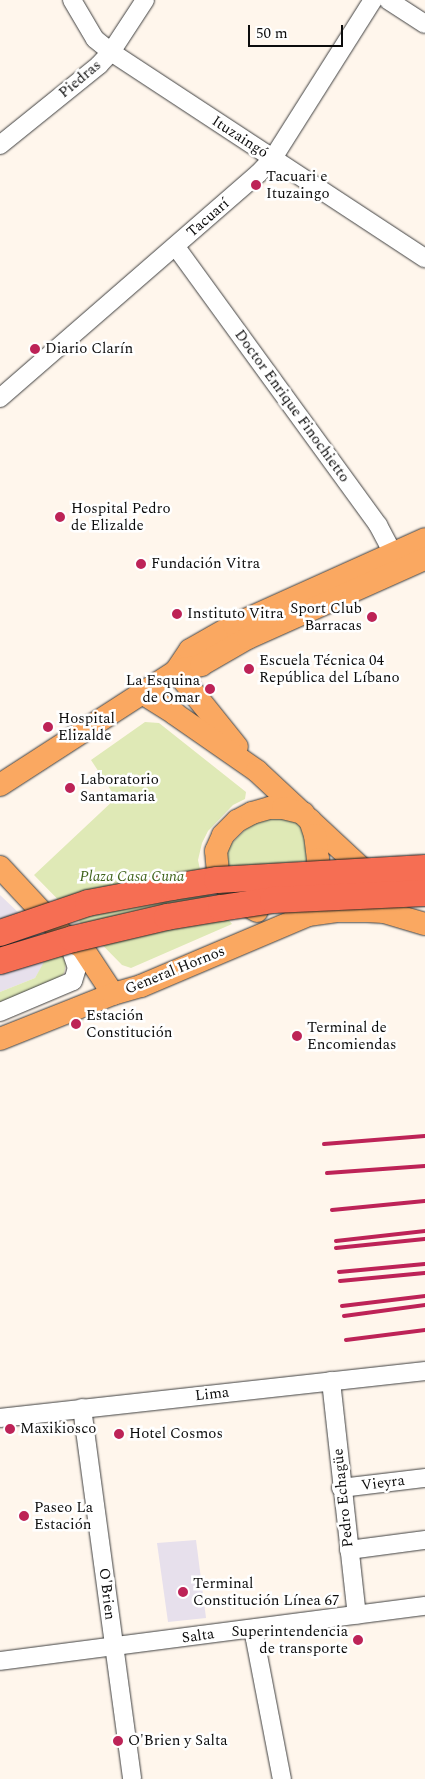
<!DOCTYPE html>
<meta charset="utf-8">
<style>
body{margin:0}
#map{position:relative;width:425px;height:1779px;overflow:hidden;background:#fff6ec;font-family:Spectral,serif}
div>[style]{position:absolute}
.industrial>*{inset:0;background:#e7e0ec}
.green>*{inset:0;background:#dfe9b6}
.roads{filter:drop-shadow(0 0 1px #3f3f3f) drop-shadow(0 0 1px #3f3f3f)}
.minor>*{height:18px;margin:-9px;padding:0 9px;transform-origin:9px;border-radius:9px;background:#fff}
.major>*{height:22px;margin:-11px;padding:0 11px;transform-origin:11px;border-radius:11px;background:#faa861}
.rail>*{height:4px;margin:-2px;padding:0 2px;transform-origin:2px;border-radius:2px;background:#bd2357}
.bridges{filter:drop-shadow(0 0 1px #1d1d1d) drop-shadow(0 0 1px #1d1d1d)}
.highway-bridge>*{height:26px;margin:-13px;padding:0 13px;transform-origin:13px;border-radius:13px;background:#f66e53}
.dots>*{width:14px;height:14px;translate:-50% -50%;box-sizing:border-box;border:2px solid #fff;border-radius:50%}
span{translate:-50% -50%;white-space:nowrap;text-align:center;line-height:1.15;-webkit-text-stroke:5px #fff;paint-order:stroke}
.street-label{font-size:15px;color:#0c0c0c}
.poi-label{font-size:15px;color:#0c0c0c}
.left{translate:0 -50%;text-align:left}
.right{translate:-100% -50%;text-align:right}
.park-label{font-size:15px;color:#40641c;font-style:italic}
.scale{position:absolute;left:248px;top:25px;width:95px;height:22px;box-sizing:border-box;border:2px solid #0c0c0c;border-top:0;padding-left:6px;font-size:15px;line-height:18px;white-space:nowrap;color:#0c0c0c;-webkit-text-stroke:4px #fff;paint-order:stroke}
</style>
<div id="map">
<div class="industrial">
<i style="clip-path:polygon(0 895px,61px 953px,45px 962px,35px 978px,0 992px)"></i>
<i style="clip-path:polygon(196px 1540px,206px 1618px,168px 1622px,157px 1543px)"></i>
</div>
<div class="green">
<i style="clip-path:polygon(145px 722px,159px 723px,246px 792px,245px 799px,233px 805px,208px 831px,202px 843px,198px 860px,204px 889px,232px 924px,131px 968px,122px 965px,34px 875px,116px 798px,91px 760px)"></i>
<i style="clip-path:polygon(274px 815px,300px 824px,309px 850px,306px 861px,231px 868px,226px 863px,229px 846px,254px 821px)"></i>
<i style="clip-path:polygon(61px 953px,66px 964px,64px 973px,60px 978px,0 1005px,0 992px,35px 978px,44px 962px)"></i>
</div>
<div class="roads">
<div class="minor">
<i style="left:72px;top:0;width:45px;rotate:59.5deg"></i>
<i style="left:95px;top:39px;width:21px;rotate:39deg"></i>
<i style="left:111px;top:52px;width:376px;rotate:33.3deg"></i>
<i style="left:388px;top:0;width:44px;rotate:33deg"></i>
<i style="left:0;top:145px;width:127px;rotate:-38.9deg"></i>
<i style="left:99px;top:65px;width:18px;rotate:-47deg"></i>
<i style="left:111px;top:52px;width:62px;rotate:-56.8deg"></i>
<i style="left:176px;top:247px;width:344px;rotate:54deg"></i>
<i style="left:378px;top:525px;width:43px;rotate:62.2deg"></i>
<i style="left:0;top:398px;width:342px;rotate:-41deg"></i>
<i style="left:258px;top:174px;width:22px;rotate:-47deg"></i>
<i style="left:273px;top:158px;width:187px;rotate:-57.7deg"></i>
<i style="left:0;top:1012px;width:79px;rotate:-23deg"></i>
<i style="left:73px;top:981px;width:14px;rotate:-73deg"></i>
<i style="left:77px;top:968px;width:31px;rotate:-109deg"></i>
<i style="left:331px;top:1381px;width:235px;rotate:83.7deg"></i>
<i style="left:82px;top:1408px;width:374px;rotate:82.3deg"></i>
<i style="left:0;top:1418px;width:428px;rotate:-6.3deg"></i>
<i style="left:341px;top:1488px;width:85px;rotate:-6.8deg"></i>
<i style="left:349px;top:1550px;width:77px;rotate:-7.5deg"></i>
<i style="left:253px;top:1629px;width:153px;rotate:79.1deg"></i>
<i style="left:0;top:1661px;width:429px;rotate:-7.4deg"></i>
</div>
<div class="major">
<i style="left:176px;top:671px;width:25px;rotate:-56deg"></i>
<i style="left:190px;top:650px;width:51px;rotate:-29.6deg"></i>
<i style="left:234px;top:625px;width:209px;rotate:-24.2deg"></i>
<i style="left:176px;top:671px;width:97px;rotate:51.2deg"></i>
<i style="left:142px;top:693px;width:39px;rotate:32deg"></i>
<i style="left:175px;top:714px;width:100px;rotate:34.8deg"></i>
<i style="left:257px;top:771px;width:141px;rotate:43deg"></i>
<i style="left:0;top:785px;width:210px;rotate:-32.9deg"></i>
<i style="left:176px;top:671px;width:26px;rotate:-13deg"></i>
<i style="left:201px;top:665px;width:54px;rotate:-29.9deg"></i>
<i style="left:248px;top:638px;width:194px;rotate:-24.1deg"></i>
<i style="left:310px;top:820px;width:16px;rotate:72deg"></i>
<i style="left:315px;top:835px;width:24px;rotate:83deg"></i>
<i style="left:318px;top:859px;width:33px;rotate:93deg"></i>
<i style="left:0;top:867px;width:98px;rotate:47.1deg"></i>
<i style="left:67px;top:939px;width:17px;rotate:28deg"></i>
<i style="left:82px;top:947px;width:56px;rotate:56.6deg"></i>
<i style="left:257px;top:911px;width:13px;rotate:-151deg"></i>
<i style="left:246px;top:905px;width:24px;rotate:-138deg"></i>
<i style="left:228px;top:889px;width:19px;rotate:-122deg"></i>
<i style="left:218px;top:873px;width:22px;rotate:-95deg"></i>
<i style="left:216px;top:851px;width:17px;rotate:-66deg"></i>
<i style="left:223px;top:835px;width:20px;rotate:-45deg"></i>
<i style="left:237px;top:821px;width:17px;rotate:-28deg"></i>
<i style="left:252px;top:813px;width:19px;rotate:-16deg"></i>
<i style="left:270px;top:808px;width:13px"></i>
<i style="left:283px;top:808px;width:21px;rotate:14deg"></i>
<i style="left:0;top:1039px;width:122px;rotate:-21.7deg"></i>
<i style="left:113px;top:994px;width:29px;rotate:-16deg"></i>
<i style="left:141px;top:986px;width:181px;rotate:-23deg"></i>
<i style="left:308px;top:915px;width:27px;rotate:-8deg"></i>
<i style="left:335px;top:911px;width:33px"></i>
<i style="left:368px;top:911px;width:16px;rotate:4deg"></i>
<i style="left:384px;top:912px;width:43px;rotate:16.3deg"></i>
</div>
</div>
<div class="rail">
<i style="left:324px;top:1144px;width:101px;rotate:-4.5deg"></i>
<i style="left:327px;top:1173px;width:98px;rotate:-4.1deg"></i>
<i style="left:332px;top:1210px;width:93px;rotate:-5.5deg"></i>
<i style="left:336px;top:1241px;width:90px;rotate:-6.4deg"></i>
<i style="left:336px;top:1248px;width:89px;rotate:-5.8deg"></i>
<i style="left:339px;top:1272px;width:86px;rotate:-5.3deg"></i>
<i style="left:340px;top:1281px;width:85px;rotate:-5.4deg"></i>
<i style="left:342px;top:1306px;width:84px;rotate:-6.9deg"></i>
<i style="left:344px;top:1316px;width:82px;rotate:-7.7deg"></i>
<i style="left:346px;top:1340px;width:80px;rotate:-7.2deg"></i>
</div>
<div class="bridges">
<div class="highway-bridge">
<i style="left:0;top:933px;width:93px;rotate:-18.8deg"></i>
<i style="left:88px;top:903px;width:86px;rotate:-10.7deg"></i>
<i style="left:173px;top:887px;width:45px;rotate:-9deg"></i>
<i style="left:217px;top:880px;width:208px;rotate:-3.3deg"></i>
<i style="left:0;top:961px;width:76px;rotate:-16.8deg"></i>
<i style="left:73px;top:939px;width:97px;rotate:-13.2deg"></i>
<i style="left:167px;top:917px;width:55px;rotate:-9.5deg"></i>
<i style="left:221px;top:908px;width:53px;rotate:-8.7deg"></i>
<i style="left:273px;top:900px;width:152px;rotate:-2.6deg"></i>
</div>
</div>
<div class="dots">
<i style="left:256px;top:185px;background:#bd2357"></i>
<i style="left:35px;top:349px;background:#bd2357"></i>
<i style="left:60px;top:517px;background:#bd2357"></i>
<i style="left:141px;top:564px;background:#bd2357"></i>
<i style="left:177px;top:614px;background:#bd2357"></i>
<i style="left:372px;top:617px;background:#bd2357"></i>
<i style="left:249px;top:669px;background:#bd2357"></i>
<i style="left:210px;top:689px;background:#bd2357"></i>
<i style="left:48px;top:727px;background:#bd2357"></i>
<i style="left:70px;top:788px;background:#bd2357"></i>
<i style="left:76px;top:1024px;background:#bd2357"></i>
<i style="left:297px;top:1036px;background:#bd2357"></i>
<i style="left:10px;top:1429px;background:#bd2357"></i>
<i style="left:119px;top:1434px;background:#bd2357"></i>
<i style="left:24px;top:1516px;background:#bd2357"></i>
<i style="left:183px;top:1592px;background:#bd2357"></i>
<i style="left:358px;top:1640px;background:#bd2357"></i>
<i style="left:118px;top:1741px;background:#bd2357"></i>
</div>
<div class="street-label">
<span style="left:80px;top:79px;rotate:-40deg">Piedras</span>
<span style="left:240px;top:137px;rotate:33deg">Ituzaingó</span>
<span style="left:208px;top:218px;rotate:-41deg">Tacuarí</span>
<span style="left:292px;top:406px;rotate:54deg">Doctor Enrique Finochietto</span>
<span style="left:175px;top:970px;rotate:-22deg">General Hornos</span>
<span style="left:212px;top:1394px;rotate:-6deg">Lima</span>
<span style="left:383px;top:1483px;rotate:-7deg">Vieyra</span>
<span style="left:343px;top:1498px;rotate:-96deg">Pedro Echagüe</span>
<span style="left:107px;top:1594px;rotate:83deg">O'Brien</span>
<span style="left:198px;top:1636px;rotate:-8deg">Salta</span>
</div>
<div class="poi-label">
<span class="left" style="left:266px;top:185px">Tacuari e<br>Ituzaingo</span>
<span class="left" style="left:45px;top:349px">Diario Clarín</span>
<span class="left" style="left:71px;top:517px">Hospital Pedro<br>de Elizalde</span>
<span class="left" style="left:151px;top:564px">Fundación Vitra</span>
<span class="right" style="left:362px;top:617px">Sport Club<br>Barracas</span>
<span class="left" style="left:187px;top:614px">Instituto Vitra</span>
<span class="left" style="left:259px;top:669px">Escuela Técnica 04<br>República del Líbano</span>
<span class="right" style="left:200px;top:689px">La Esquina<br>de Omar</span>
<span class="left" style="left:58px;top:727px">Hospital<br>Elizalde</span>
<span class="left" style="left:80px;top:788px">Laboratorio<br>Santamaria</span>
<span class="left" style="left:86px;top:1024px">Estación<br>Constitución</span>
<span class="left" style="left:307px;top:1036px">Terminal de<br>Encomiendas</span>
<span class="left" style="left:20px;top:1429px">Maxikiosco</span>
<span class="left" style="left:129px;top:1434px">Hotel Cosmos</span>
<span class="left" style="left:34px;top:1516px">Paseo La<br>Estación</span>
<span class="left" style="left:193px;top:1592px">Terminal<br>Constitución Línea 67</span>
<span class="right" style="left:348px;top:1640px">Superintendencia<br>de transporte</span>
<span class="left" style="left:128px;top:1741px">O'Brien y Salta</span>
</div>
<div class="park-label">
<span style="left:132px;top:877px">Plaza Casa Cuna</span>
</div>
<div class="scale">50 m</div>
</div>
